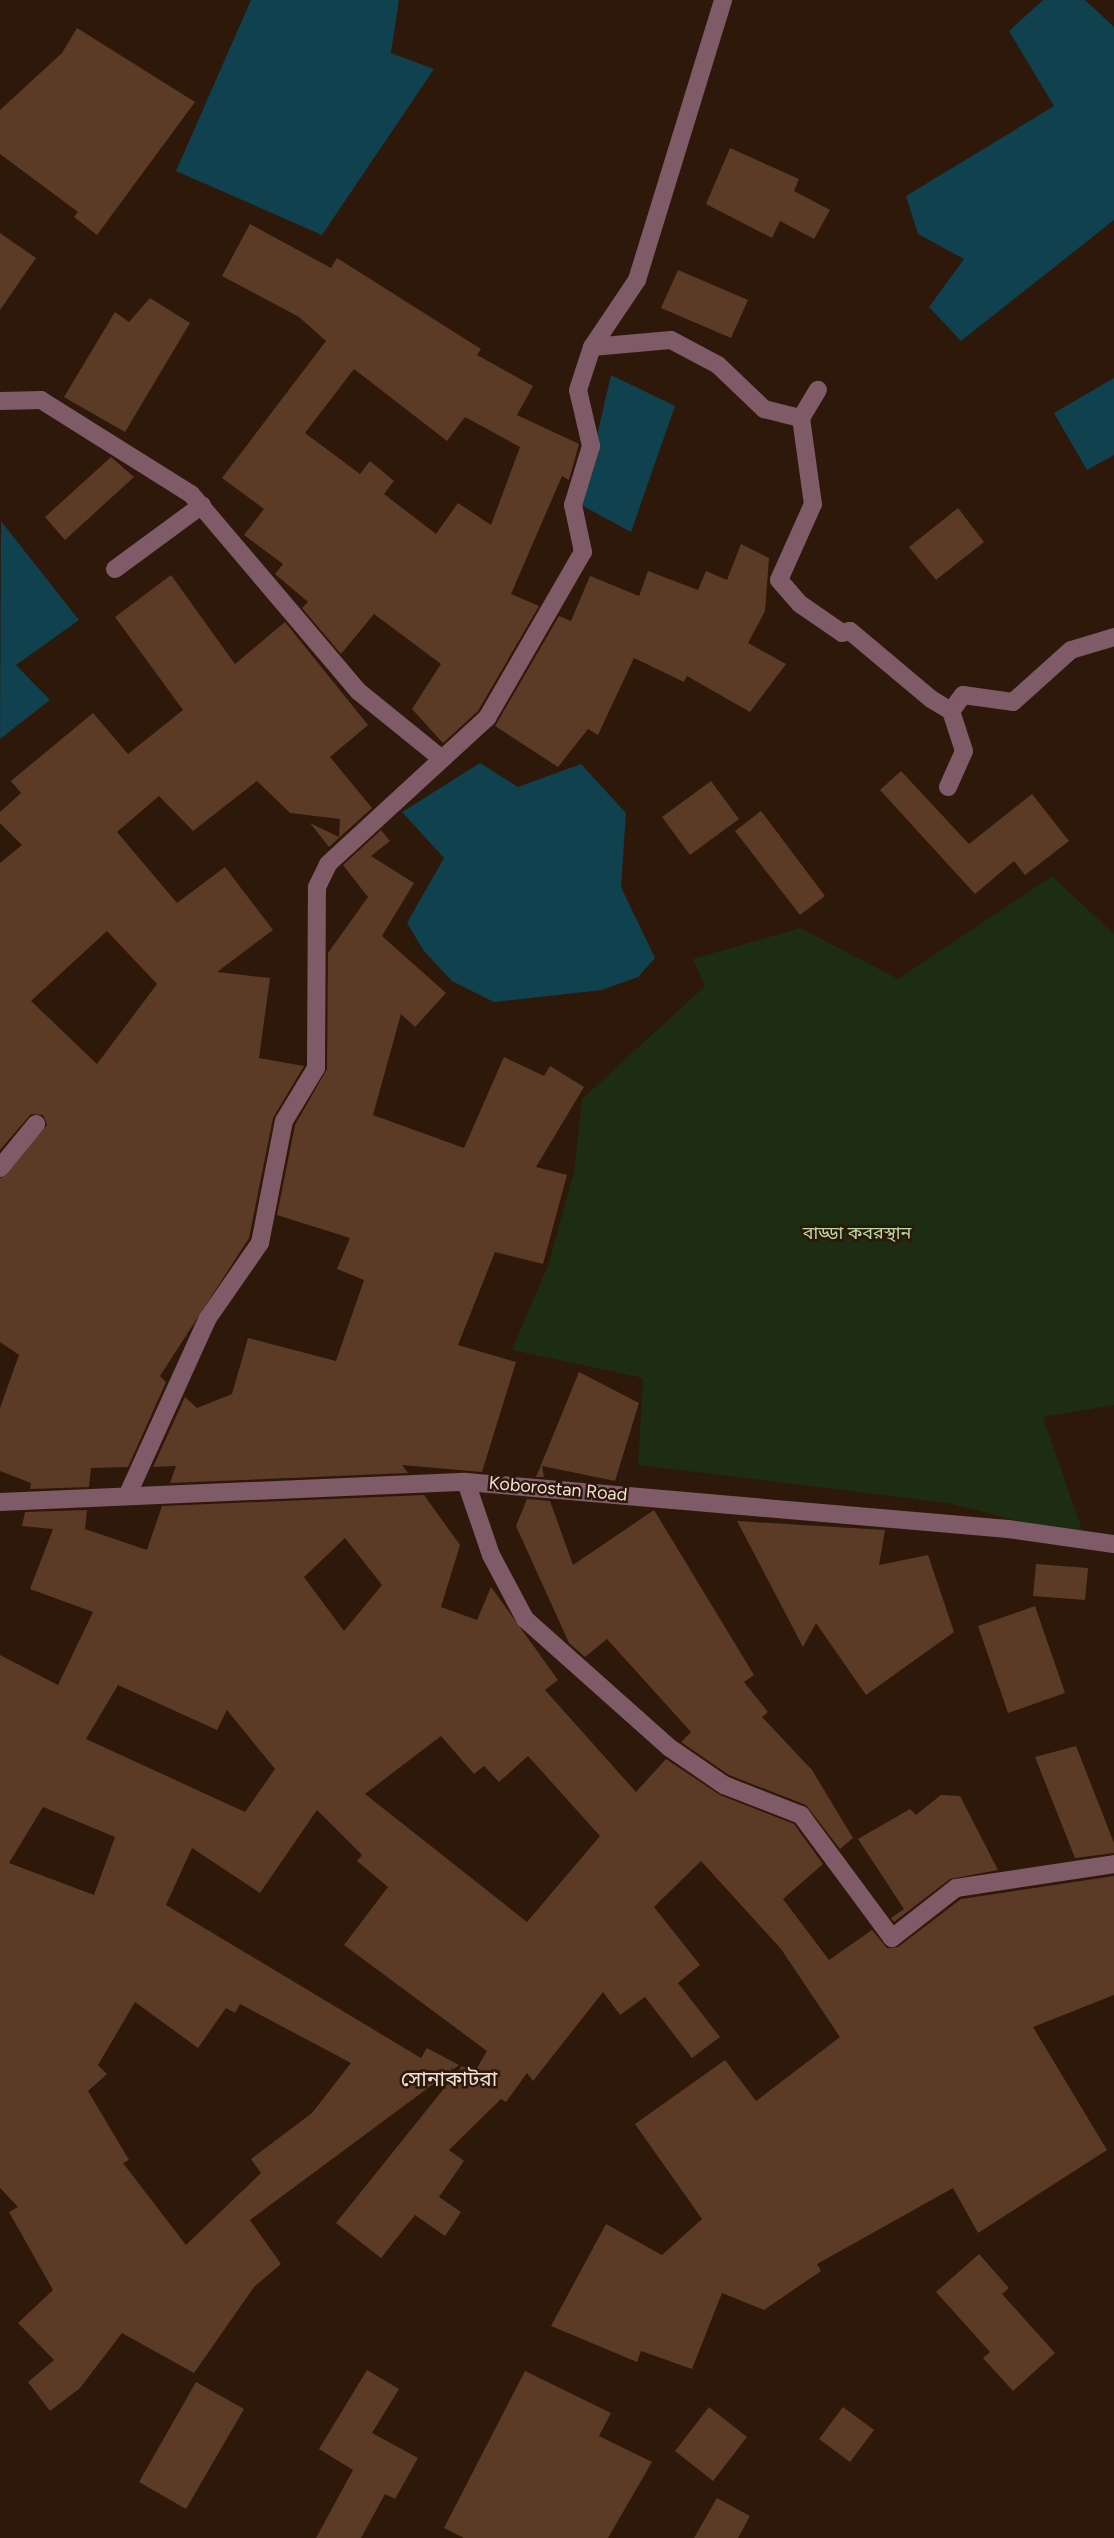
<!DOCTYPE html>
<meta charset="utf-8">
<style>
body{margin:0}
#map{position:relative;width:1114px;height:2538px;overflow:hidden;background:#2d1809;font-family:Figtree,"Noto Sans Bengali",sans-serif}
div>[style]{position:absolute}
.green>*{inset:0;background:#1c2d12}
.water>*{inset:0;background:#0f414e}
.building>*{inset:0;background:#5b3b26}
.street>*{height:18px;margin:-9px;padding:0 9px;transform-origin:9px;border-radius:9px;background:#7f5a67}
span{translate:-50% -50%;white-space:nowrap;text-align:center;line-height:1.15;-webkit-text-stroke:5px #2d1809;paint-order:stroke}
.park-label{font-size:18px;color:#b8dda4}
.street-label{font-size:18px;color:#f0e1d8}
.quarter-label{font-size:21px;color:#f0e1d8}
</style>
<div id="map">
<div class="green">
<i style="clip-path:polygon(1052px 876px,1114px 934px,1114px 1405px,1043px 1417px,1085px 1538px,948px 1503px,638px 1465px,643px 1378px,512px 1350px,549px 1263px,574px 1171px,582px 1099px,705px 986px,693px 959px,800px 928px,898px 979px)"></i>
</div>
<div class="water">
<i style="clip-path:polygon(251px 0,399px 0,391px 53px,434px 69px,322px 235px,176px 171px)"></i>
<i style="clip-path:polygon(1043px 0,1085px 0,1114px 27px,1114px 220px,961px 341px,929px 307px,964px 259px,918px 234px,906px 196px,1054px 106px,1009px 31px)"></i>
<i style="clip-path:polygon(611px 375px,675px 406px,631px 532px,581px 505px)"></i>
<i style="clip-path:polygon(1114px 378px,1114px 455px,1087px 470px,1054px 413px)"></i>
<i style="clip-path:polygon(1px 521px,79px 620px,16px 665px,50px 700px,0 739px)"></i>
<i style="clip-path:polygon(480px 763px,518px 787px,581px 764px,626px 813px,621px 887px,655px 958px,638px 977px,602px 990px,494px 1002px,452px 981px,424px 951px,407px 923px,444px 858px,402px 812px)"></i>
</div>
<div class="building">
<i style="clip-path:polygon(77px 28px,195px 102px,97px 235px,74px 217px,78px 212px,0 154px,0 110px,62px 53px)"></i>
<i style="clip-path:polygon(730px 148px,799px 179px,794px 191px,830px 210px,814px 239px,780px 221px,772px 238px,706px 204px)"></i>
<i style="clip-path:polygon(evenodd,250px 224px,331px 268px,337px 258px,481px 349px,477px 355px,533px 386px,517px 415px,579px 444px,569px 480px,562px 476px,511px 594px,539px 606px,478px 711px,443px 743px,412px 709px,441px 664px,374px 614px,341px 654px,302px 608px,308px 602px,275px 574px,283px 564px,244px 535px,264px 509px,222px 478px,326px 341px,299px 317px,222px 276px,250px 224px,354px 369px,447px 441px,465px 417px,520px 447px,491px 525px,458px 503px,436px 534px,384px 494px,394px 481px,370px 461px,360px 474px,305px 433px,354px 369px)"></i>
<i style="clip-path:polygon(0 233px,36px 258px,0 310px)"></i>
<i style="clip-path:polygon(678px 270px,748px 300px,731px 338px,661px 308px)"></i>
<i style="clip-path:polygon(150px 298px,190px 323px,125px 432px,64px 397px,115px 312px,129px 322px)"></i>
<i style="clip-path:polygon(111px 457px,134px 477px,65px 540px,45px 517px)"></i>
<i style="clip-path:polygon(958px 508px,984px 542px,936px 580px,909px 547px)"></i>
<i style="clip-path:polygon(741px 544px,769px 558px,765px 611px,748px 643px,786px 664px,750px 712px,687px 676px,684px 682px,634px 658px,598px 735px,588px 729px,558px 767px,495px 726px,559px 616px,571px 621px,590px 576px,639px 596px,648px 571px,698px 590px,706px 571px,727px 580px)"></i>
<i style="clip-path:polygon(evenodd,171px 575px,235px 664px,285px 622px,368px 725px,330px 757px,372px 808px,329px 847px,310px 823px,339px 837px,340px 819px,290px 813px,257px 781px,193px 831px,159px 796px,117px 832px,177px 903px,225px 867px,273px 930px,217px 972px,270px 978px,259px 1058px,304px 1066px,273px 1118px,249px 1238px,160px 1376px,166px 1382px,128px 1467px,91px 1468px,89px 1487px,30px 1489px,31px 1483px,0 1471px,0 1408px,19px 1355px,0 1342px,0 1179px,47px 1125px,43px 1115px,31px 1114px,0 1150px,0 863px,22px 845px,0 823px,0 812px,21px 793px,11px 781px,93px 713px,128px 754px,183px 710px,115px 617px,171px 575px,107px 931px,157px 984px,97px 1064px,31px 1001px,107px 931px)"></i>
<i style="clip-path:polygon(901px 771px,969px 844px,1032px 794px,1069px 841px,1025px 875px,1014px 861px,975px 894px,880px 790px)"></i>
<i style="clip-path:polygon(711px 781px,739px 819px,690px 855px,662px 817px)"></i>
<i style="clip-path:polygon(761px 811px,825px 896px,800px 915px,735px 831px)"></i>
<i style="clip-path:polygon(381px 830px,390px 841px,371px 856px,414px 883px,382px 936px,446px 993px,415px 1027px,401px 1014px,373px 1115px,464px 1148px,504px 1057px,544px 1076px,550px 1066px,584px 1087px,536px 1167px,567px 1175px,543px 1264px,495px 1252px,458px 1345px,516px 1362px,482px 1472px,402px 1465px,408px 1473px,170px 1483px,176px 1466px,153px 1467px,185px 1397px,197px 1408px,232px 1394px,248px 1338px,336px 1361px,364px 1280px,337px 1269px,350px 1238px,277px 1215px,295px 1125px,327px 1069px,328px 953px,368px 897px,343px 865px)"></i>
<i style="clip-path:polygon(579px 1372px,639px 1403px,615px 1481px,542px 1466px,544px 1477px,536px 1477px)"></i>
<i style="clip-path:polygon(evenodd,424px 1495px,460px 1545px,441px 1607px,477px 1620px,491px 1587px,558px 1680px,545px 1690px,636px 1792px,666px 1759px,720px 1795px,794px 1824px,823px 1864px,783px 1899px,829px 1960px,872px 1930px,887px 1948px,898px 1947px,961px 1899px,1114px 1876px,1114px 1995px,1033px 2027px,1107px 2150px,978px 2233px,953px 2188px,817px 2264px,821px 2271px,764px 2310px,722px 2293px,692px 2369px,641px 2351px,637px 2362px,551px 2326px,606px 2224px,662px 2255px,702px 2219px,635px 2124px,725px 2060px,756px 2101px,840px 2037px,781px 1949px,701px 1861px,654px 1907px,700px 1965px,678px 1983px,720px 2037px,692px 2058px,645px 1997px,620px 2015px,603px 1992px,533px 2081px,527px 2073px,506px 2102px,501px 2099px,449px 2150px,464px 2161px,439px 2197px,461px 2212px,445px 2236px,415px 2215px,381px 2258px,336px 2223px,462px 2066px,474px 2073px,487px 2051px,344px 1945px,388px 1887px,357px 1861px,362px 1855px,317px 1810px,260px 1893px,192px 1848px,166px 1905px,421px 2058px,427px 2048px,459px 2065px,250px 2220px,281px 2264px,254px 2287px,194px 2373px,122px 2333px,80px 2388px,50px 2411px,28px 2382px,54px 2360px,18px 2323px,53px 2290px,9px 2212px,18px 2207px,0 2188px,0 1655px,58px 1685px,93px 1612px,30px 1589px,53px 1529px,22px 1526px,25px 1512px,87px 1510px,85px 1529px,147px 1550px,162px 1506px,424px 1495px,345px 1538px,382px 1585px,344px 1631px,304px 1577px,345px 1538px,424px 1495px,118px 1685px,217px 1730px,227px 1710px,275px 1769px,245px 1812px,86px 1739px,118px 1685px,424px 1495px,441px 1736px,474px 1774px,484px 1766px,499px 1782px,528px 1756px,600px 1836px,527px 1922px,365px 1794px,441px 1736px,424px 1495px,43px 1807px,115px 1837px,94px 1895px,9px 1863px,43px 1807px,424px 1495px,135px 2002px,198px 2048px,226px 2008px,235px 2013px,240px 2004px,351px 2063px,312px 2113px,251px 2159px,261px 2173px,186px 2245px,123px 2163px,129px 2160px,88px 2091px,107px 2074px,98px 2065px,135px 2002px)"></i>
<i style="clip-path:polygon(527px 1499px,550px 1501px,573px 1565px,654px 1510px,754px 1675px,744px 1682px,768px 1712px,762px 1717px,812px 1770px,853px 1838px,840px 1849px,806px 1805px,729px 1775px,681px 1742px,691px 1732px,607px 1639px,585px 1657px,569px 1643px,516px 1526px)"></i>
<i style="clip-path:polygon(737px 1521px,885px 1530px,879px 1565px,928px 1555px,954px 1632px,866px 1695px,816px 1623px,803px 1647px)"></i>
<i style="clip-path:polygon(1036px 1564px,1088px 1568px,1085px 1600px,1033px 1596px)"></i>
<i style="clip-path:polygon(1035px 1606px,1065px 1693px,1008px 1713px,978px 1626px)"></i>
<i style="clip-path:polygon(1076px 1746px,1114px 1843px,1114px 1853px,1075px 1858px,1035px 1757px)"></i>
<i style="clip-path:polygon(941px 1795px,960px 1796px,998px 1870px,950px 1879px,894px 1922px,891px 1918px,904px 1909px,858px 1839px,910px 1809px,916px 1815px)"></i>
<i style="clip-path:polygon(979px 2254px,1009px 2288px,1002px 2294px,1055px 2353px,1013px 2391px,983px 2358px,990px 2352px,936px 2292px)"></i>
<i style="clip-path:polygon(367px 2370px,399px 2389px,372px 2433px,418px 2458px,395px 2499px,385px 2494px,361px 2538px,316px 2538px,353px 2470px,319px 2449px)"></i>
<i style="clip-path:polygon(525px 2371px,611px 2413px,599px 2436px,652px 2462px,608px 2538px,464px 2538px,444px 2528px)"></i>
<i style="clip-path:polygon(196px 2382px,244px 2409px,186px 2509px,139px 2482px)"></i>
<i style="clip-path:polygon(709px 2407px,747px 2437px,713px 2481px,675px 2451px)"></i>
<i style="clip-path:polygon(843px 2407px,874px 2430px,850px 2462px,819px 2439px)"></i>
<i style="clip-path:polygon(717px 2498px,750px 2516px,738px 2538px,694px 2538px)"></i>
</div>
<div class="street">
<i style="left:592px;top:347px;width:79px;rotate:-5.1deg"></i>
<i style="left:671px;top:340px;width:53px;rotate:28deg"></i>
<i style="left:718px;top:365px;width:64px;rotate:43.7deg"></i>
<i style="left:764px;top:409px;width:38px;rotate:14deg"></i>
<i style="left:801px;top:418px;width:33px;rotate:-59deg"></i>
<i style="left:0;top:401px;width:41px;rotate:-1.4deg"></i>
<i style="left:41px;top:400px;width:177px;rotate:32.1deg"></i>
<i style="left:191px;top:494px;width:258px;rotate:49.7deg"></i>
<i style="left:358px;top:691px;width:108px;rotate:39deg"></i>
<i style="left:801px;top:418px;width:87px;rotate:82.1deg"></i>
<i style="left:813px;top:504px;width:83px;rotate:114.1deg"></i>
<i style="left:779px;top:580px;width:32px;rotate:49deg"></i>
<i style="left:800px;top:604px;width:51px;rotate:34.6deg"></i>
<i style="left:842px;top:633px;width:8px;rotate:-14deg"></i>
<i style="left:850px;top:631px;width:106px;rotate:40deg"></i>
<i style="left:931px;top:699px;width:23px;rotate:31deg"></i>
<i style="left:951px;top:711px;width:20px;rotate:-53deg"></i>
<i style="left:963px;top:695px;width:50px;rotate:8deg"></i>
<i style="left:1013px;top:702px;width:78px;rotate:-41.9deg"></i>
<i style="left:1071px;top:650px;width:45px;rotate:-16.8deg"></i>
<i style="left:115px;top:569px;width:108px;rotate:-36.3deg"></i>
<i style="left:948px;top:787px;width:39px;rotate:-66deg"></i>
<i style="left:964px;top:751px;width:42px;rotate:-108deg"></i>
<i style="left:0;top:1168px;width:57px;rotate:-50.7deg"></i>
<i style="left:466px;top:1482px;width:77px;rotate:71.1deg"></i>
<i style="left:491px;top:1555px;width:72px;rotate:62deg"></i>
<i style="left:525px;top:1619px;width:194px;rotate:41.7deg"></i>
<i style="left:670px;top:1748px;width:65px;rotate:34.4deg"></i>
<i style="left:724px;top:1785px;width:83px;rotate:21.3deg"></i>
<i style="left:801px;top:1815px;width:153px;rotate:53.5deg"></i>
<i style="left:892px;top:1938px;width:81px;rotate:-38deg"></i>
<i style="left:956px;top:1888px;width:160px;rotate:-8.6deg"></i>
<i style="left:128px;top:1494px;width:193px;rotate:-65.6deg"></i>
<i style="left:208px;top:1318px;width:91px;rotate:-55.3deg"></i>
<i style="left:260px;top:1243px;width:124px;rotate:-78.9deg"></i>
<i style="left:284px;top:1121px;width:62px;rotate:-58.9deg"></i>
<i style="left:316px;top:1068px;width:181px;rotate:-89.7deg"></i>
<i style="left:317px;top:887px;width:25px;rotate:-64deg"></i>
<i style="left:328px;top:864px;width:216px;rotate:-42.6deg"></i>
<i style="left:487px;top:718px;width:192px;rotate:-60deg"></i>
<i style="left:583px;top:552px;width:48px;rotate:-102deg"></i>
<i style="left:573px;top:505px;width:62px;rotate:-73deg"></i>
<i style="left:591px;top:446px;width:57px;rotate:-103.1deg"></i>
<i style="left:578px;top:390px;width:45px;rotate:-72deg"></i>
<i style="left:592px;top:347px;width:81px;rotate:-56.1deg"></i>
<i style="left:637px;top:280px;width:293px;rotate:-72.9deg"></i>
<i style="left:0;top:1502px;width:466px;rotate:-2.5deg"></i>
<i style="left:466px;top:1482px;width:544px;rotate:4.96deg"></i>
<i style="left:1008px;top:1529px;width:107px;rotate:8.1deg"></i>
</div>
<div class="park-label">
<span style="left:857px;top:1233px">বাড্ডা কবরস্থান</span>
</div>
<div class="street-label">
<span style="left:558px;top:1489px;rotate:5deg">Koborostan Road</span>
</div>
<div class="quarter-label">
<span style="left:449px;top:2079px">সোনাকাটরা</span>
</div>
</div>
